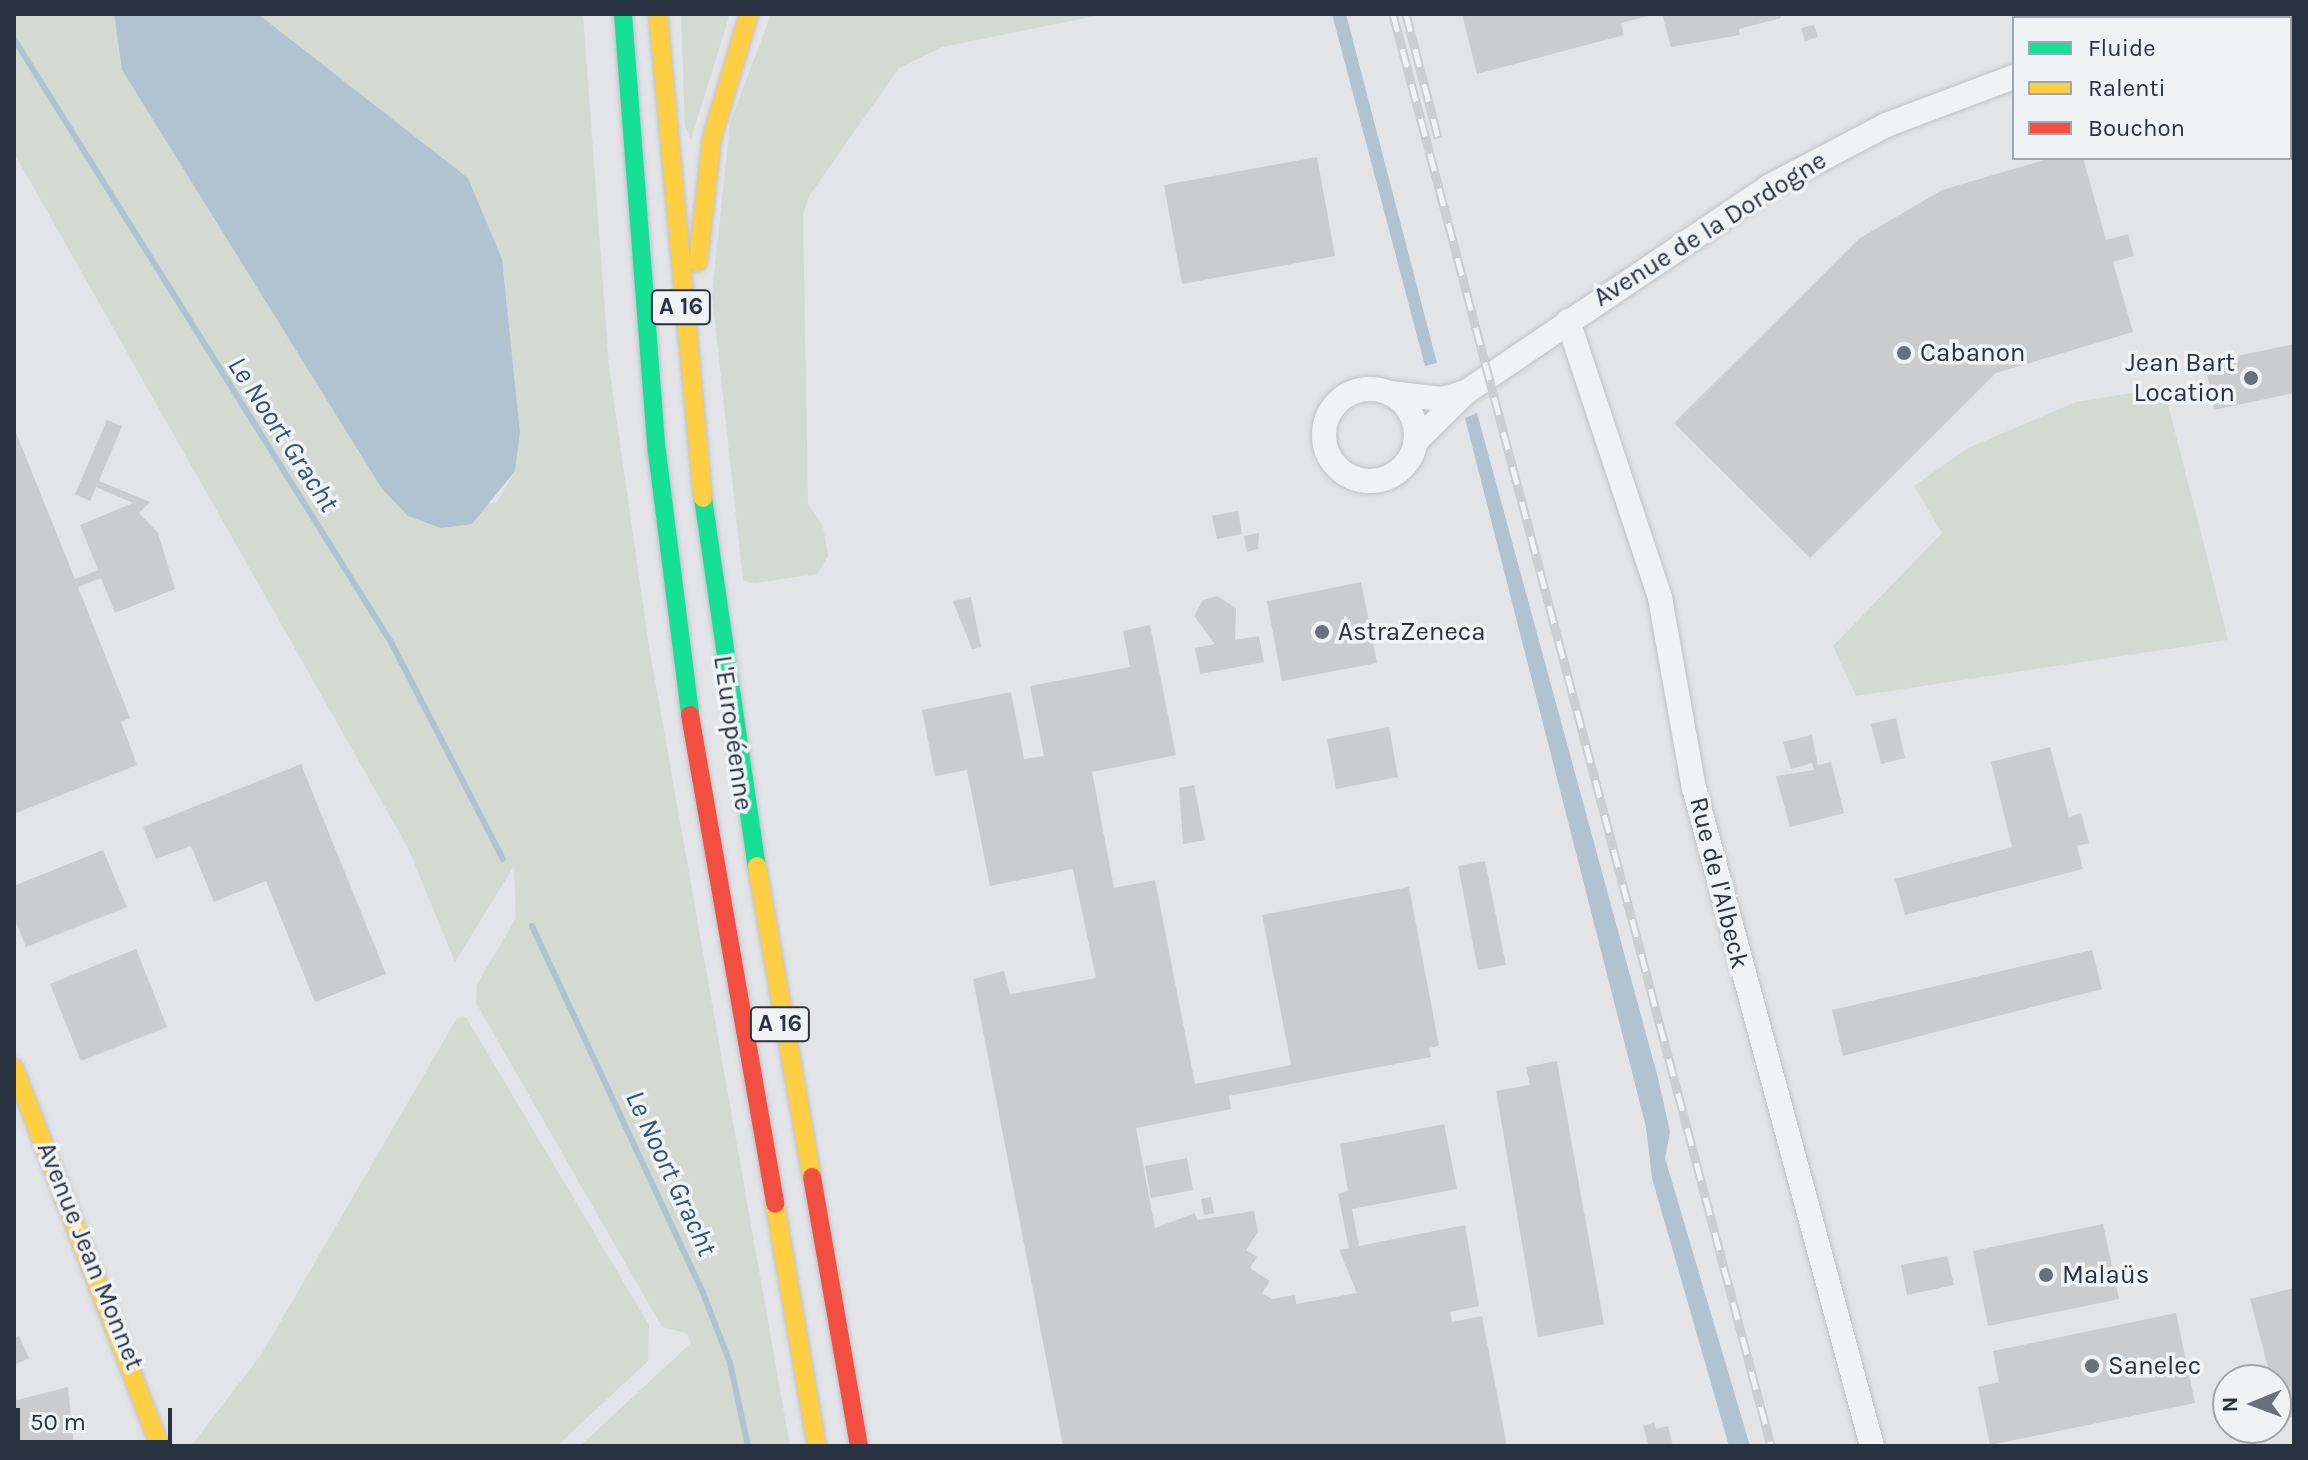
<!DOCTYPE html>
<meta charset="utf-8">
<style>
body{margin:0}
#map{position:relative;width:2308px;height:1460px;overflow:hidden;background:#e2e4e7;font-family:Karla,sans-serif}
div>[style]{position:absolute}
.green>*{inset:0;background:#d3dad2}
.water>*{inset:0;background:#b1c2d1}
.stream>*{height:6px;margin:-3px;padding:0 3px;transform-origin:3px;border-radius:3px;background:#b1c2d1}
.building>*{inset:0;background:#cacccf}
.roads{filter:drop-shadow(0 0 2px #c0c2c5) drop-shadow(0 0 2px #c0c2c5)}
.street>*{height:24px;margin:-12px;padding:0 12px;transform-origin:12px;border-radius:12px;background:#f1f2f4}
.street>.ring{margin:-12px;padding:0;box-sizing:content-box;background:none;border:24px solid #f1f2f4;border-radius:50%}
.fast>*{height:18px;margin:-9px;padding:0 9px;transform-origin:9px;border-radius:9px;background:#16e098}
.slow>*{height:18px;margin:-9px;padding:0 9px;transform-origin:9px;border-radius:9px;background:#ffcf43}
.jam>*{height:18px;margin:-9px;padding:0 9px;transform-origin:9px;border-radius:9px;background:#f24e42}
.rail>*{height:9px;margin-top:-4.5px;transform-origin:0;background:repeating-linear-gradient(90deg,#f0f3f6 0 18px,#cbcdcf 0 36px);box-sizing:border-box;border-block:2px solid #cbcdcf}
.dots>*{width:22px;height:22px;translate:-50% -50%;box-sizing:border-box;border:4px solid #f0f3f6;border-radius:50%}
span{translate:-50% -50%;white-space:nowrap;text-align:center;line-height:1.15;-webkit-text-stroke:7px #f0f3f6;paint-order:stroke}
.shield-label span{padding:2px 6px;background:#f0f3f6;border:2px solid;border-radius:6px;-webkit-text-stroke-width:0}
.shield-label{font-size:24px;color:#293240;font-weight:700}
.street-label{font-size:26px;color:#293240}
.poi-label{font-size:26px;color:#293240}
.left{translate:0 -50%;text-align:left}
.right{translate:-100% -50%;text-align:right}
.water-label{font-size:28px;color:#345373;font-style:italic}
.frame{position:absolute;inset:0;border:16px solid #293240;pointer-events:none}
.legend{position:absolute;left:2012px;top:16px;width:280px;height:144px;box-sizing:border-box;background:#f0f3f6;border:2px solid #a0a6ad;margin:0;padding:10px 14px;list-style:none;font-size:24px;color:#293240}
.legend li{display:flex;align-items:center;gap:16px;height:40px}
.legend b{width:40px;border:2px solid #a0a6ad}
.north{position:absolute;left:2212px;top:1364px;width:80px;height:80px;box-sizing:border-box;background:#f0f3f6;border:2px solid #a0a6ad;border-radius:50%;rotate:269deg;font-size:22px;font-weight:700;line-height:32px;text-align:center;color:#293240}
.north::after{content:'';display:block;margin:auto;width:28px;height:36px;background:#6a707a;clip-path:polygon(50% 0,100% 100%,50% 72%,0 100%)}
.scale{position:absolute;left:16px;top:1408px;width:156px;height:36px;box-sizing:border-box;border:4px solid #293240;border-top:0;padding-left:10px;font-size:24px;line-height:28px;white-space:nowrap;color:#293240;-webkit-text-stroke:6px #f0f3f6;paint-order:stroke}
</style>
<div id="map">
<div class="green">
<i style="clip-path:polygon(14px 14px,114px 14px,122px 70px,382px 489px,408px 516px,497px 502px,515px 471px,520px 432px,502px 259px,468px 178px,258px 14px,583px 14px,609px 367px,648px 640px,790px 1446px,580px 1446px,691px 1343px,687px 1333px,662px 1327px,476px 1003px,477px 984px,516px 918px,514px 866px,455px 962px,408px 848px,14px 153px)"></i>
<i style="clip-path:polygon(681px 14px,730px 14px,691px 139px,685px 127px)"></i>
<i style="clip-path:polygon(771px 14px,1106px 14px,942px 47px,899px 68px,809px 196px,803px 214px,808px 504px,823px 526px,828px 556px,817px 574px,755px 583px,743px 581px,712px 295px,730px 123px)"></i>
<i style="clip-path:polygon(2164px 388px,2228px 640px,1856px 696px,1833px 646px,1942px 533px,1914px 486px,1968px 448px,2076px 402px)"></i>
<i style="clip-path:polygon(466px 1017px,649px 1325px,648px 1361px,557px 1446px,191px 1446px,261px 1355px,457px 1018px)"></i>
</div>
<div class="water">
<i style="clip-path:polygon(114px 14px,258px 14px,468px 178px,502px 259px,520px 432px,515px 471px,472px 524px,441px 528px,408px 516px,382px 489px,122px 70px)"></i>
<i style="clip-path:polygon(1332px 14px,1346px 14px,1437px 363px,1425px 366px)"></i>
<i style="clip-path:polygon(1477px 413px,1658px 1078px,1670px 1132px,1665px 1158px,1750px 1446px,1729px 1446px,1652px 1178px,1646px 1127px,1465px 418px)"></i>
</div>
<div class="stream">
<i style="left:14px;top:39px;width:713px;rotate:58deg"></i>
<i style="left:392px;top:644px;width:242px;rotate:62.7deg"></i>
<i style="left:532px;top:926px;width:405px;rotate:65deg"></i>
<i style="left:703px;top:1293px;width:75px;rotate:68.9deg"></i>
<i style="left:730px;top:1363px;width:85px;rotate:77.8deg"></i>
</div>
<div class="building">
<i style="clip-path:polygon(1462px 14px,1652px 14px,1652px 15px,1621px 23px,1624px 35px,1477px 74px)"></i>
<i style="clip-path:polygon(1662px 14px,1780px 14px,1781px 18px,1739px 29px,1740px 35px,1671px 47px)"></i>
<i style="clip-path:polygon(1814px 25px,1818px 37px,1805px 41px,1801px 28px)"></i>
<i style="clip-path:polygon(1317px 157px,1335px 256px,1182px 284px,1164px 185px)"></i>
<i style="clip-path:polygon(2051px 158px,2083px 158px,2106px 240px,2128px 234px,2134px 256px,2113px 262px,2133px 332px,1996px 373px,1810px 558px,1674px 423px,1860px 238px,1942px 190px)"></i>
<i style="clip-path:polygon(2294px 344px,2294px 393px,2214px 410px,2205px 363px)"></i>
<i style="clip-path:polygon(107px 420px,122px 426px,99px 481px,150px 502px,139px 513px,158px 533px,175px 589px,115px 613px,101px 578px,78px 587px,130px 718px,121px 722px,137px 765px,14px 814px,14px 428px,75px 579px,98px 570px,80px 525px,133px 503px,96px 487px,90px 501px,75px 494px)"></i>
<i style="clip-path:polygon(1238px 511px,1242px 534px,1217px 539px,1212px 516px)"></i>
<i style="clip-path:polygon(1259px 533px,1258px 549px,1247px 552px,1244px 536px)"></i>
<i style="clip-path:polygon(1361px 582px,1377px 663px,1282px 681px,1267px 601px)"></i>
<i style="clip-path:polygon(1217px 596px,1236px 608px,1235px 640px,1259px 636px,1264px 662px,1200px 674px,1195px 648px,1215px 644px,1194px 616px,1203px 600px)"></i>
<i style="clip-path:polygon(971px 597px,981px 647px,972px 649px,953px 601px)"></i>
<i style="clip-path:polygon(1150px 625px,1176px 755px,1092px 772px,1114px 888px,1155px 880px,1195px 1084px,1291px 1065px,1262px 915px,1409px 887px,1439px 1046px,1429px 1048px,1431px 1057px,1229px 1096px,1231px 1109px,1136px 1128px,1155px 1228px,1195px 1213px,1197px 1220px,1254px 1211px,1258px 1232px,1246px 1250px,1257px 1257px,1250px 1268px,1270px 1281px,1262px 1293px,1272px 1299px,1295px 1295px,1296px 1304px,1357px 1293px,1339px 1250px,1349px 1248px,1338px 1194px,1348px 1191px,1340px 1144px,1444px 1124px,1457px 1189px,1352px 1209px,1359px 1246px,1465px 1225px,1479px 1306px,1450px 1312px,1452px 1322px,1482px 1316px,1507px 1446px,1063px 1446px,973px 979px,1004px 971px,1010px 994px,1096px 978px,1073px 869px,990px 886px,967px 770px,935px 776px,922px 710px,1011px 692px,1024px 759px,1044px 756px,1030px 686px,1130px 667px,1123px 631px)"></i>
<i style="clip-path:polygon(1896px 718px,1905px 758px,1881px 764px,1871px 724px)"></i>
<i style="clip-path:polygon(1389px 727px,1398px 777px,1336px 789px,1327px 739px)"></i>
<i style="clip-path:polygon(1812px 735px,1818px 765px,1831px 762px,1844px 813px,1790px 827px,1776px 776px,1814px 770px,1812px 763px,1791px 769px,1783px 742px)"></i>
<i style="clip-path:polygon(2050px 747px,2069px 817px,2081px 813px,2089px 843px,2077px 846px,2083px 869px,1905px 915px,1895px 879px,2012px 847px,1991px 762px)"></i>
<i style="clip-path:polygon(301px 764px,386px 974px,315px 1002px,266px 881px,214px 902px,191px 846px,156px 859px,143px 827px)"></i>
<i style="clip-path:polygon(1194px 785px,1205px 840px,1183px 844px,1179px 788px)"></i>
<i style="clip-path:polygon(103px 850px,127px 907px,26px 947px,14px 917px,14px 886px)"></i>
<i style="clip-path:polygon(1485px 861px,1506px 965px,1478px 970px,1458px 866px)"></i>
<i style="clip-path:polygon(136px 949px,167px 1027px,81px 1061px,50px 984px)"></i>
<i style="clip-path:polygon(2092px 950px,2102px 989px,1843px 1056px,1832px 1010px)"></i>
<i style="clip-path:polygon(1557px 1061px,1604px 1324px,1538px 1337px,1496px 1091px,1530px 1085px,1526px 1067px)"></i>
<i style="clip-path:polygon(1187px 1158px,1193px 1190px,1151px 1198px,1145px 1166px)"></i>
<i style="clip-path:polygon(1211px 1197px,1214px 1213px,1204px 1215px,1201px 1199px)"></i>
<i style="clip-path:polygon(2103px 1224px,2119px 1299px,1988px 1326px,1973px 1251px)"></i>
<i style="clip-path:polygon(1947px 1256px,1954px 1285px,1907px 1295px,1901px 1265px)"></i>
<i style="clip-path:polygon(2294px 1288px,2294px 1417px,2282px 1420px,2250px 1299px)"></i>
<i style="clip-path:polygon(2176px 1313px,2195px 1403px,1990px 1445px,1978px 1387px,1999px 1382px,1993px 1351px)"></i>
<i style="clip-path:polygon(19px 1336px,29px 1358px,14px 1365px,14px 1338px)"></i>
<i style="clip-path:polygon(68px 1387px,74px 1446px,14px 1446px,14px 1394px,17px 1400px)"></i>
<i style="clip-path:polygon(1654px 1423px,1656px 1429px,1668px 1426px,1673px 1446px,1649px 1446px,1643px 1426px)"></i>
</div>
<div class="roads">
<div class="street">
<i style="left:2195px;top:18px;width:13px;rotate:-18deg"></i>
<i style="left:1568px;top:321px;width:292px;rotate:71.6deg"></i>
<i style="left:1660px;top:598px;width:193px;rotate:79.9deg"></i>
<i style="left:1694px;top:788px;width:682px;rotate:74.86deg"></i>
<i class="ring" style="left:1324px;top:389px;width:68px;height:68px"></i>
<i style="left:1390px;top:393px;width:52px;rotate:6.6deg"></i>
<i style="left:1442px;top:399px;width:25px;rotate:-16deg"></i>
<i style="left:1466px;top:392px;width:367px;rotate:-34.1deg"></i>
<i style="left:1770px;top:186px;width:131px;rotate:-27.7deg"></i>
<i style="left:1886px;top:125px;width:137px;rotate:-20.6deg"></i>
<i style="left:1416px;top:441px;width:67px;rotate:-44.4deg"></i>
</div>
<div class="fast">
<i style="left:623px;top:14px;width:439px;rotate:85.6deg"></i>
<i style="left:657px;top:452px;width:265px;rotate:82.8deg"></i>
<i style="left:703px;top:498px;width:372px;rotate:81.7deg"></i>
</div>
<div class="slow">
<i style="left:658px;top:14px;width:486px;rotate:84.7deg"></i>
<i style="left:698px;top:262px;width:125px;rotate:-83.6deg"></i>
<i style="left:712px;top:138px;width:129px;rotate:-73.4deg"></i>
<i style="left:757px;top:866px;width:316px;rotate:80deg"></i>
<i style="left:14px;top:1068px;width:405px;rotate:68.9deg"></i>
<i style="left:775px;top:1204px;width:246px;rotate:80.2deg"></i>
</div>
<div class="jam">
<i style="left:690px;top:715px;width:496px;rotate:80.1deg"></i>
<i style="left:812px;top:1177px;width:273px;rotate:80.1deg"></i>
</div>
</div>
<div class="rail">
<i style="left:1393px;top:14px;width:1481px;rotate:75.21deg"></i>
<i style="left:1406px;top:14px;width:128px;rotate:75.5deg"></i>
</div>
<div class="dots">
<i style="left:1904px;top:353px;background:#6a707a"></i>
<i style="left:2251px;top:378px;background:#6a707a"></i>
<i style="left:1322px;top:632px;background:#6a707a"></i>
<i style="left:2046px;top:1275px;background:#6a707a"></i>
<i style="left:2092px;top:1366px;background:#6a707a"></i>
</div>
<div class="shield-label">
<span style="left:681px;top:307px">A 16</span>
<span style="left:780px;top:1024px">A 16</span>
</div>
<div class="street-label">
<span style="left:1710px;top:229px;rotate:-32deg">Avenue de la Dordogne</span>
<span style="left:733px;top:733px;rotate:82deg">L'Européenne</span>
<span style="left:1719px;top:883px;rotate:76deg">Rue de l'Albeck</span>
<span style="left:90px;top:1256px;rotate:68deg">Avenue Jean Monnet</span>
</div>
<div class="poi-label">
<span class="left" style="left:1920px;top:353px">Cabanon</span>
<span class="right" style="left:2235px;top:378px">Jean Bart<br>Location</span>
<span class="left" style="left:1338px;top:632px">AstraZeneca</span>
<span class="left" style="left:2062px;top:1275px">Malaüs</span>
<span class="left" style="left:2108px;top:1366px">Sanelec</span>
</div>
<div class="water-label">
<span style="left:283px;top:434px;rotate:57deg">Le Noort Gracht</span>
<span style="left:671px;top:1173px;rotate:65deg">Le Noort Gracht</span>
</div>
<div class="frame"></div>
<ul class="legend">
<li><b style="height:10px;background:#16e098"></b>Fluide</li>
<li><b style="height:10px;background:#ffcf43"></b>Ralenti</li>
<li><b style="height:10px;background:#f24e42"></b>Bouchon</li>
</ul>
<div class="north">N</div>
<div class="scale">50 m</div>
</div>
